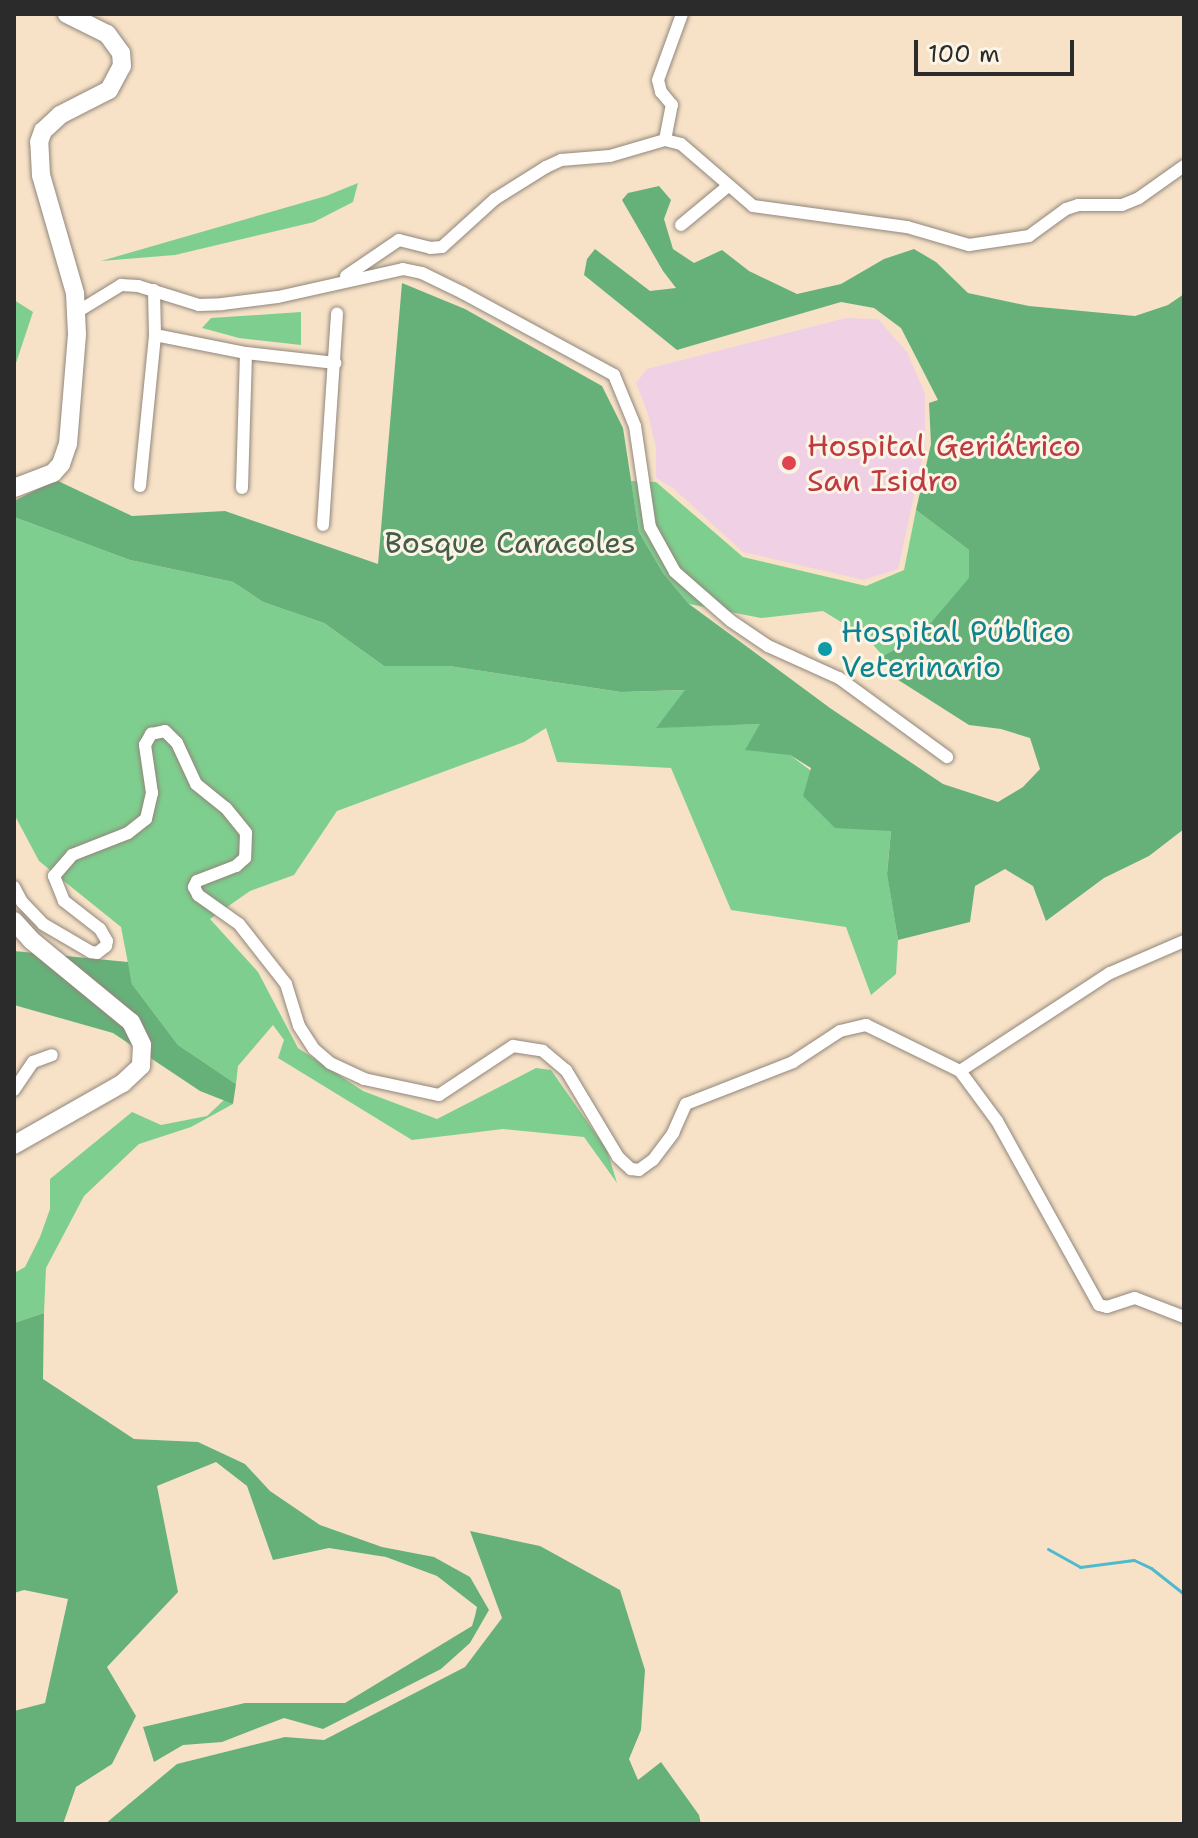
<!DOCTYPE html>
<meta charset="utf-8">
<style>
body{margin:0}
#map{position:relative;width:1198px;height:1838px;overflow:hidden;background:#f7e2c8;font-family:"Shantell Sans",sans-serif}
div>[style]{position:absolute}
.built>*{inset:0;background:#f0d0e5}
.green>*{inset:0;background:#7ece8f}
.forest>*{inset:0;background:#66b17a}
.stream>*{height:3px;margin:-1.5px;padding:0 1.5px;transform-origin:1.5px;border-radius:1.5px;background:#50bacd}
.roads{filter:drop-shadow(0 0 2px #91867a) drop-shadow(0 0 2px #91867a)}
.street>*{height:12px;margin:-6px;padding:0 6px;transform-origin:6px;border-radius:6px;background:#fff}
.secondary>*{height:18px;margin:-9px;padding:0 9px;transform-origin:9px;border-radius:9px;background:#fff}
.dots>*{width:22px;height:22px;translate:-50% -50%;box-sizing:border-box;border:4px solid #fcf5e5;border-radius:50%}
span{translate:-50% -50%;white-space:nowrap;text-align:center;line-height:1.15;-webkit-text-stroke:6px #fcf5e5;paint-order:stroke}
.health-label{font-size:30px;color:#be3a42}
.left{translate:0 -50%;text-align:left}
.park-label{font-size:30px;color:#445c49}
.culture-label{font-size:30px;color:#0d838f}
.frame{position:absolute;inset:0;border:16px solid #2b2b2b;pointer-events:none}
.scale{position:absolute;left:914px;top:40px;width:160px;height:36px;box-sizing:border-box;border:4px solid #2b2b2b;border-top:0;padding-left:10px;font-size:24px;line-height:28px;white-space:nowrap;color:#2b2b2b;-webkit-text-stroke:6px #fcf5e5;paint-order:stroke}
</style>
<div id="map">
<div class="built">
<i style="clip-path:polygon(846px 318px,878px 319px,907px 352px,925px 394px,925px 446px,898px 569px,864px 580px,743px 552px,674px 489px,656px 478px,656px 448px,648px 414px,636px 383px,647px 369px)"></i>
</div>
<div class="green">
<i style="clip-path:polygon(358px 183px,353px 202px,314px 222px,175px 255px,101px 261px,326px 196px)"></i>
<i style="clip-path:polygon(14px 300px,33px 312px,14px 369px)"></i>
<i style="clip-path:polygon(301px 312px,301px 345px,239px 338px,202px 328px,211px 318px)"></i>
<i style="clip-path:polygon(631px 481px,656px 482px,743px 557px,866px 586px,904px 570px,916px 510px,969px 550px,969px 579px,922px 633px,883px 656px,867px 638px,823px 611px,761px 618px,689px 604px,663px 573px,639px 532px)"></i>
<i style="clip-path:polygon(14px 517px,130px 560px,233px 582px,263px 602px,324px 623px,384px 666px,449px 666px,621px 692px,686px 690px,657px 727px,760px 724px,790px 755px,891px 831px,887px 873px,898px 940px,896px 974px,871px 995px,846px 927px,731px 910px,671px 768px,557px 762px,546px 728px,524px 742px,337px 811px,294px 875px,250px 891px,210px 919px,258px 972px,298px 1048px,363px 1091px,437px 1119px,536px 1068px,551px 1070px,607px 1150px,617px 1183px,584px 1137px,503px 1129px,412px 1140px,278px 1058px,284px 1040px,273px 1025px,238px 1066px,236px 1084px,178px 1045px,132px 984px,121px 927px,39px 861px,14px 814px)"></i>
<i style="clip-path:polygon(226px 1098px,233px 1104px,191px 1127px,139px 1144px,84px 1196px,46px 1268px,44px 1313px,14px 1323px,14px 1273px,25px 1267px,40px 1237px,50px 1209px,50px 1179px,132px 1112px,161px 1125px,207px 1116px)"></i>
</div>
<div class="forest">
<i style="clip-path:polygon(659px 186px,671px 200px,664px 219px,673px 249px,694px 263px,722px 250px,749px 271px,797px 294px,841px 284px,884px 259px,914px 249px,936px 262px,968px 293px,1029px 306px,1135px 316px,1168px 305px,1184px 294px,1184px 829px,1149px 856px,1104px 878px,1046px 921px,1033px 886px,1005px 869px,975px 886px,970px 922px,898px 940px,887px 874px,891px 831px,835px 828px,803px 796px,811px 768px,790px 755px,745px 750px,760px 724px,656px 728px,685px 690px,621px 692px,449px 666px,384px 666px,324px 623px,263px 602px,233px 582px,130px 560px,14px 517px,14px 501px,56px 480px,132px 516px,225px 511px,378px 564px,402px 283px,465px 309px,602px 386px,623px 428px,639px 532px,663px 573px,689px 604px,830px 708px,943px 784px,998px 802px,1023px 787px,1040px 769px,1030px 738px,1001px 729px,969px 725px,892px 676px,883px 656px,922px 633px,969px 578px,969px 550px,916px 510px,931px 444px,929px 403px,938px 400px,901px 328px,874px 308px,841px 302px,677px 350px,584px 275px,587px 259px,595px 249px,650px 291px,676px 288px,663px 271px,622px 200px,628px 193px)"></i>
<i style="clip-path:polygon(14px 951px,128px 962px,132px 984px,178px 1045px,236px 1084px,233px 1104px,200px 1091px,113px 1033px,14px 1005px)"></i>
<i style="clip-path:polygon(44px 1313px,43px 1379px,134px 1439px,198px 1442px,245px 1464px,270px 1491px,320px 1525px,382px 1547px,434px 1557px,470px 1577px,489px 1610px,470px 1643px,441px 1669px,323px 1729px,284px 1718px,222px 1742px,183px 1745px,154px 1762px,143px 1727px,245px 1703px,345px 1703px,472px 1626px,475px 1616px,477px 1607px,437px 1576px,386px 1557px,329px 1548px,273px 1560px,247px 1486px,216px 1462px,157px 1486px,178px 1592px,107px 1667px,136px 1716px,112px 1764px,76px 1787px,63px 1824px,14px 1824px,14px 1711px,45px 1703px,68px 1599px,24px 1590px,14px 1593px,14px 1323px)"></i>
<i style="clip-path:polygon(470px 1531px,540px 1546px,620px 1590px,645px 1670px,641px 1730px,629px 1759px,638px 1780px,661px 1762px,699px 1815px,701px 1824px,105px 1824px,177px 1764px,285px 1737px,324px 1740px,465px 1667px,502px 1618px)"></i>
</div>
<div class="stream">
<i style="left:1048px;top:1549px;width:37px;rotate:29deg"></i>
<i style="left:1080px;top:1567px;width:54px;rotate:-7.4deg"></i>
<i style="left:1134px;top:1560px;width:19px;rotate:25deg"></i>
<i style="left:1151px;top:1568px;width:42px;rotate:38.2deg"></i>
</div>
<div class="roads">
<div class="street">
<i style="left:665px;top:140px;width:36px;rotate:-79deg"></i>
<i style="left:672px;top:105px;width:17px;rotate:-130deg"></i>
<i style="left:661px;top:92px;width:12px;rotate:-104deg"></i>
<i style="left:658px;top:80px;width:70px;rotate:-70deg"></i>
<i style="left:681px;top:225px;width:60px;rotate:-39.6deg"></i>
<i style="left:346px;top:276px;width:64px;rotate:-34.2deg"></i>
<i style="left:399px;top:240px;width:32px;rotate:14deg"></i>
<i style="left:430px;top:248px;width:12px;rotate:-5deg"></i>
<i style="left:442px;top:247px;width:72px;rotate:-42.2deg"></i>
<i style="left:495px;top:199px;width:60px;rotate:-32.1deg"></i>
<i style="left:546px;top:167px;width:17px;rotate:-25deg"></i>
<i style="left:561px;top:160px;width:49px;rotate:-4.7deg"></i>
<i style="left:610px;top:156px;width:57px;rotate:-16.2deg"></i>
<i style="left:665px;top:140px;width:16px;rotate:14deg"></i>
<i style="left:681px;top:144px;width:95px;rotate:40.7deg"></i>
<i style="left:753px;top:206px;width:155px;rotate:7.8deg"></i>
<i style="left:907px;top:227px;width:65px;rotate:16.2deg"></i>
<i style="left:969px;top:245px;width:61px;rotate:-8.5deg"></i>
<i style="left:1029px;top:236px;width:46px;rotate:-36.1deg"></i>
<i style="left:1066px;top:209px;width:13px;rotate:-18deg"></i>
<i style="left:1078px;top:205px;width:44px"></i>
<i style="left:1122px;top:205px;width:18px;rotate:-22deg"></i>
<i style="left:1139px;top:198px;width:55px;rotate:-35.4deg"></i>
<i style="left:77px;top:312px;width:52px;rotate:-31.5deg"></i>
<i style="left:121px;top:285px;width:17px;rotate:3deg"></i>
<i style="left:138px;top:286px;width:64px;rotate:17.3deg"></i>
<i style="left:199px;top:305px;width:23px;rotate:-2deg"></i>
<i style="left:222px;top:304px;width:56px;rotate:-7.1deg"></i>
<i style="left:278px;top:297px;width:128px;rotate:-12.6deg"></i>
<i style="left:403px;top:269px;width:19px;rotate:12deg"></i>
<i style="left:422px;top:273px;width:46px;rotate:26deg"></i>
<i style="left:463px;top:293px;width:172px;rotate:28.5deg"></i>
<i style="left:614px;top:375px;width:55px;rotate:67.6deg"></i>
<i style="left:635px;top:426px;width:102px;rotate:81.6deg"></i>
<i style="left:650px;top:527px;width:51px;rotate:60.9deg"></i>
<i style="left:675px;top:572px;width:74px;rotate:41.2deg"></i>
<i style="left:731px;top:621px;width:45px;rotate:34deg"></i>
<i style="left:768px;top:646px;width:78px;rotate:24.3deg"></i>
<i style="left:839px;top:678px;width:134px;rotate:36.2deg"></i>
<i style="left:155px;top:335px;width:93px;rotate:11.2deg"></i>
<i style="left:246px;top:353px;width:90px;rotate:6.4deg"></i>
<i style="left:140px;top:486px;width:152px;rotate:-84.3deg"></i>
<i style="left:155px;top:335px;width:45px;rotate:-91.3deg"></i>
<i style="left:242px;top:488px;width:135px;rotate:-88.3deg"></i>
<i style="left:323px;top:525px;width:212px;rotate:-86.2deg"></i>
<i style="left:14px;top:887px;width:17px;rotate:62deg"></i>
<i style="left:22px;top:902px;width:30px;rotate:46deg"></i>
<i style="left:43px;top:924px;width:56px;rotate:30.3deg"></i>
<i style="left:91px;top:952px;width:6px;rotate:9deg"></i>
<i style="left:97px;top:953px;width:11px;rotate:-38deg"></i>
<i style="left:106px;top:946px;width:5px;rotate:-79deg"></i>
<i style="left:107px;top:941px;width:14px;rotate:-120deg"></i>
<i style="left:100px;top:929px;width:46px;rotate:-142.1deg"></i>
<i style="left:64px;top:901px;width:27px;rotate:-112deg"></i>
<i style="left:54px;top:876px;width:28px;rotate:-49deg"></i>
<i style="left:72px;top:855px;width:60px;rotate:-21.4deg"></i>
<i style="left:128px;top:833px;width:23px;rotate:-38deg"></i>
<i style="left:146px;top:819px;width:27px;rotate:-77deg"></i>
<i style="left:152px;top:793px;width:49px;rotate:-98.3deg"></i>
<i style="left:145px;top:745px;width:13px;rotate:-61deg"></i>
<i style="left:151px;top:734px;width:14px;rotate:-12deg"></i>
<i style="left:165px;top:731px;width:17px;rotate:45deg"></i>
<i style="left:177px;top:743px;width:45px;rotate:65.1deg"></i>
<i style="left:196px;top:784px;width:38px;rotate:39deg"></i>
<i style="left:226px;top:808px;width:32px;rotate:51deg"></i>
<i style="left:246px;top:833px;width:25px;rotate:92deg"></i>
<i style="left:245px;top:858px;width:12px;rotate:138deg"></i>
<i style="left:236px;top:866px;width:42px;rotate:159deg"></i>
<i style="left:197px;top:881px;width:7px;rotate:117deg"></i>
<i style="left:194px;top:887px;width:9px;rotate:63deg"></i>
<i style="left:198px;top:895px;width:50px;rotate:35.3deg"></i>
<i style="left:239px;top:924px;width:76px;rotate:51.9deg"></i>
<i style="left:286px;top:984px;width:44px;rotate:72.8deg"></i>
<i style="left:299px;top:1026px;width:27px;rotate:57deg"></i>
<i style="left:314px;top:1049px;width:21px;rotate:41deg"></i>
<i style="left:330px;top:1063px;width:38px;rotate:25deg"></i>
<i style="left:364px;top:1079px;width:77px;rotate:12deg"></i>
<i style="left:439px;top:1095px;width:89px;rotate:-33.5deg"></i>
<i style="left:513px;top:1046px;width:30px;rotate:9deg"></i>
<i style="left:543px;top:1051px;width:30px;rotate:40deg"></i>
<i style="left:566px;top:1070px;width:101px;rotate:59.1deg"></i>
<i style="left:618px;top:1157px;width:18px;rotate:43deg"></i>
<i style="left:631px;top:1169px;width:8px;rotate:7deg"></i>
<i style="left:639px;top:1170px;width:17px;rotate:-36deg"></i>
<i style="left:653px;top:1160px;width:34px;rotate:-53deg"></i>
<i style="left:673px;top:1133px;width:32px;rotate:-66deg"></i>
<i style="left:686px;top:1104px;width:115px;rotate:-21.4deg"></i>
<i style="left:793px;top:1062px;width:56px;rotate:-33.4deg"></i>
<i style="left:840px;top:1031px;width:27px;rotate:-13deg"></i>
<i style="left:866px;top:1025px;width:105px;rotate:26.1deg"></i>
<i style="left:960px;top:1071px;width:62px;rotate:53.5deg"></i>
<i style="left:997px;top:1121px;width:210px;rotate:61deg"></i>
<i style="left:1099px;top:1305px;width:8px;rotate:14deg"></i>
<i style="left:1107px;top:1307px;width:29px;rotate:-18deg"></i>
<i style="left:1135px;top:1298px;width:53px;rotate:21.2deg"></i>
<i style="left:960px;top:1071px;width:179px;rotate:-33.2deg"></i>
<i style="left:1110px;top:973px;width:81px;rotate:-23.4deg"></i>
<i style="left:14px;top:1090px;width:34px;rotate:-56deg"></i>
<i style="left:33px;top:1062px;width:20px;rotate:-20deg"></i>
</div>
<div class="secondary">
<i style="left:14px;top:488px;width:42px;rotate:-21deg"></i>
<i style="left:53px;top:473px;width:12px;rotate:-48deg"></i>
<i style="left:61px;top:464px;width:21px;rotate:-71deg"></i>
<i style="left:68px;top:444px;width:110px;rotate:-85.3deg"></i>
<i style="left:77px;top:334px;width:41px;rotate:-92.8deg"></i>
<i style="left:75px;top:293px;width:123px;rotate:-106.1deg"></i>
<i style="left:41px;top:175px;width:33px;rotate:-93deg"></i>
<i style="left:39px;top:142px;width:12px;rotate:-70deg"></i>
<i style="left:43px;top:131px;width:23px;rotate:-43deg"></i>
<i style="left:60px;top:115px;width:55px;rotate:-27deg"></i>
<i style="left:109px;top:90px;width:27px;rotate:-62deg"></i>
<i style="left:122px;top:66px;width:13px;rotate:-94deg"></i>
<i style="left:121px;top:53px;width:24px;rotate:-126deg"></i>
<i style="left:107px;top:34px;width:45px;rotate:-153.4deg"></i>
<i style="left:14px;top:921px;width:25px;rotate:48deg"></i>
<i style="left:31px;top:940px;width:129px;rotate:39.4deg"></i>
<i style="left:131px;top:1022px;width:25px;rotate:64deg"></i>
<i style="left:142px;top:1045px;width:21px;rotate:93deg"></i>
<i style="left:141px;top:1066px;width:25px;rotate:137deg"></i>
<i style="left:123px;top:1083px;width:125px;rotate:150.4deg"></i>
</div>
</div>
<div class="dots">
<i style="left:789px;top:463px;background:#e0444e"></i>
<i style="left:825px;top:649px;background:#0f9aa8"></i>
</div>
<div class="health-label">
<span class="left" style="left:807px;top:463px">Hospital Geriátrico<br>San Isidro</span>
</div>
<div class="park-label">
<span style="left:510px;top:543px">Bosque Caracoles</span>
</div>
<div class="culture-label">
<span class="left" style="left:841px;top:649px">Hospital Público<br>Veterinario</span>
</div>
<div class="frame"></div>
<div class="scale">100 m</div>
</div>
